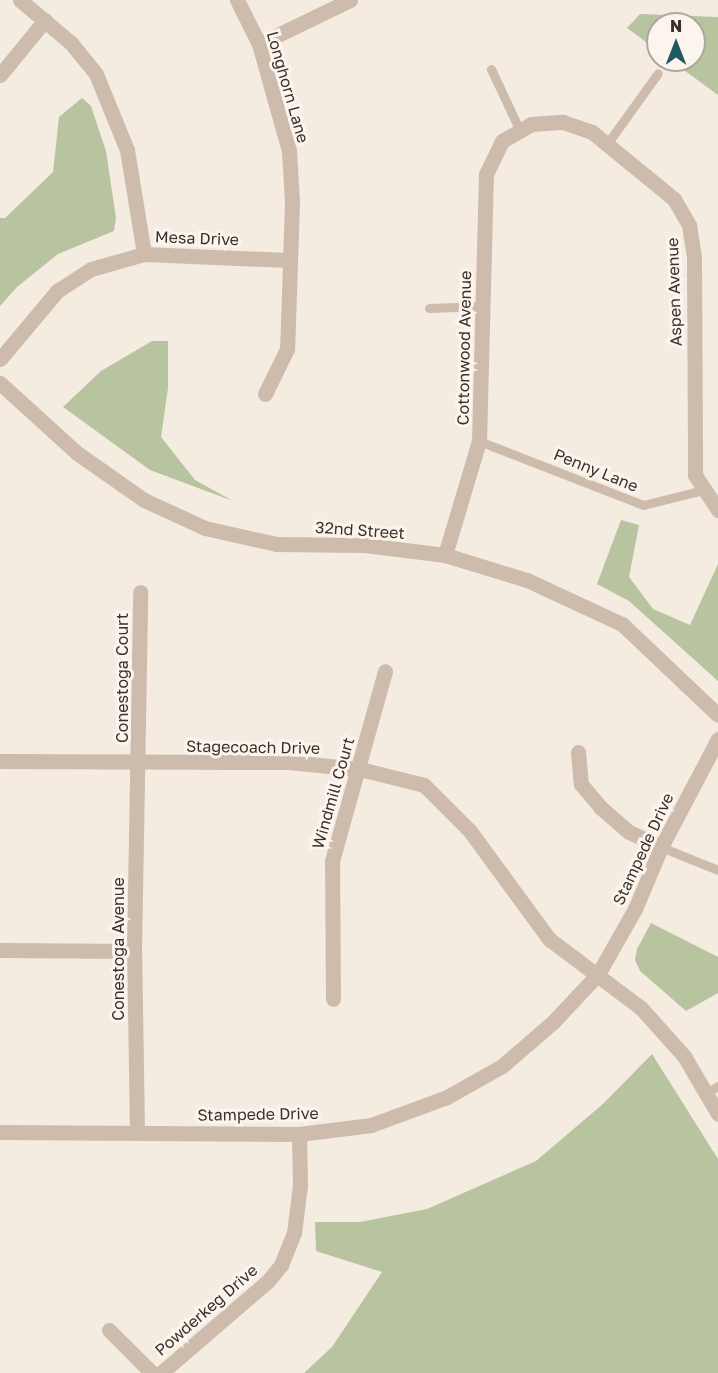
<!DOCTYPE html>
<style>
body{margin:0}
#map{position:relative;width:718px;height:1373px;overflow:hidden;background:#f4ebe1;font-family:"Golos Text",sans-serif}
div>[style]{position:absolute}
.green>*{inset:0;background:#b8c4a0}
.lane>*{height:9px;margin:-4.5px;padding:0 4.5px;transform-origin:4.5px;border-radius:4.5px;background:#cdbbac}
.street>*{height:15px;margin:-7.5px;padding:0 7.5px;transform-origin:7.5px;border-radius:7.5px;background:#cdbbac}
span{translate:-50% -50%;white-space:nowrap;text-align:center;line-height:1.15;-webkit-text-stroke:6px #fbf5ee;paint-order:stroke}
.street-label{font-size:16px;color:#3b302b}
.north{position:absolute;left:646px;top:12px;width:60px;height:60px;box-sizing:border-box;background:#fbf5ee;border:2px solid #aea6a0;border-radius:50%;rotate:0deg;font-size:16px;font-weight:700;line-height:24px;text-align:center;color:#3b302b}
.north::after{content:'';display:block;margin:auto;width:21px;height:27px;background:#1f5a5e;clip-path:polygon(50% 0,100% 100%,50% 72%,0 100%)}
</style>
<div id="map">
<div class="green">
<i style="clip-path:polygon(640px 14px,718px 17px,718px 95px,670px 60px,694px 60px,694px 24px,658px 24px,658px 51px,627px 28px)"></i>
<i style="clip-path:polygon(82px 98px,91px 106px,106px 151px,116px 218px,114px 231px,58px 254px,17px 287px,0 306px,0 218px,5px 218px,53px 172px,59px 117px)"></i>
<i style="clip-path:polygon(152px 341px,168px 341px,168px 388px,161px 437px,195px 480px,233px 501px,150px 470px,63px 407px,101px 371px)"></i>
<i style="clip-path:polygon(621px 520px,639px 525px,629px 577px,653px 609px,690px 625px,718px 564px,718px 681px,629px 601px,597px 584px)"></i>
<i style="clip-path:polygon(651px 923px,718px 957px,718px 993px,686px 1011px,640px 971px,635px 960px,637px 949px)"></i>
<i style="clip-path:polygon(652px 1054px,718px 1159px,718px 1373px,304px 1373px,332px 1347px,382px 1272px,316px 1251px,315px 1222px,360px 1222px,427px 1209px,536px 1161px,604px 1103px)"></i>
</div>
<div class="lane">
<i style="left:491px;top:69px;width:68px;rotate:64.9deg"></i>
<i style="left:607px;top:144px;width:87px;rotate:-54.3deg"></i>
<i style="left:429px;top:308px;width:54px;rotate:-2.1deg"></i>
<i style="left:479px;top:441px;width:176px;rotate:21.3deg"></i>
<i style="left:643px;top:505px;width:63px;rotate:-13.8deg"></i>
<i style="left:661px;top:847px;width:61px;rotate:22deg"></i>
<i style="left:705px;top:1094px;width:15px;rotate:-32deg"></i>
</div>
<div class="street">
<i style="left:20px;top:0;width:67px;rotate:40.1deg"></i>
<i style="left:71px;top:43px;width:40px;rotate:51deg"></i>
<i style="left:96px;top:74px;width:82px;rotate:67.8deg"></i>
<i style="left:127px;top:150px;width:105px;rotate:80.7deg"></i>
<i style="left:237px;top:0;width:49px;rotate:63.4deg"></i>
<i style="left:259px;top:44px;width:111px;rotate:74.3deg"></i>
<i style="left:289px;top:151px;width:51px;rotate:86.6deg"></i>
<i style="left:292px;top:202px;width:147px;rotate:91.9deg"></i>
<i style="left:287px;top:349px;width:50px;rotate:116.1deg"></i>
<i style="left:259px;top:44px;width:101px;rotate:-25.8deg"></i>
<i style="left:0;top:75px;width:71px;rotate:-50.7deg"></i>
<i style="left:0;top:359px;width:89px;rotate:-50deg"></i>
<i style="left:57px;top:291px;width:40px;rotate:-32.9deg"></i>
<i style="left:91px;top:269px;width:55px;rotate:-15.8deg"></i>
<i style="left:144px;top:254px;width:145px;rotate:2.4deg"></i>
<i style="left:0;top:383px;width:104px;rotate:42.3deg"></i>
<i style="left:77px;top:453px;width:82px;rotate:35deg"></i>
<i style="left:144px;top:500px;width:67px;rotate:24.7deg"></i>
<i style="left:205px;top:528px;width:73px;rotate:12.7deg"></i>
<i style="left:276px;top:544px;width:89px;rotate:0.6deg"></i>
<i style="left:365px;top:545px;width:81px;rotate:7.1deg"></i>
<i style="left:445px;top:555px;width:86px;rotate:17deg"></i>
<i style="left:527px;top:580px;width:105px;rotate:24.9deg"></i>
<i style="left:622px;top:624px;width:132px;rotate:43.5deg"></i>
<i style="left:445px;top:555px;width:119px;rotate:-73.4deg"></i>
<i style="left:479px;top:441px;width:267px;rotate:-88.5deg"></i>
<i style="left:486px;top:174px;width:37px;rotate:-64deg"></i>
<i style="left:502px;top:141px;width:34px;rotate:-30deg"></i>
<i style="left:531px;top:124px;width:32px;rotate:-4deg"></i>
<i style="left:563px;top:122px;width:31px;rotate:19deg"></i>
<i style="left:592px;top:132px;width:106px;rotate:39.3deg"></i>
<i style="left:674px;top:199px;width:30px;rotate:60deg"></i>
<i style="left:689px;top:225px;width:31px;rotate:81deg"></i>
<i style="left:694px;top:256px;width:219px;rotate:89.7deg"></i>
<i style="left:695px;top:475px;width:42px;rotate:56.7deg"></i>
<i style="left:578px;top:752px;width:32px;rotate:85deg"></i>
<i style="left:581px;top:784px;width:30px;rotate:50deg"></i>
<i style="left:600px;top:807px;width:38px;rotate:41deg"></i>
<i style="left:629px;top:832px;width:35px;rotate:25deg"></i>
<i style="left:0;top:761px;width:289px;rotate:0.2deg"></i>
<i style="left:289px;top:762px;width:71px;rotate:5.6deg"></i>
<i style="left:360px;top:769px;width:66px;rotate:14deg"></i>
<i style="left:424px;top:785px;width:65px;rotate:45deg"></i>
<i style="left:470px;top:831px;width:134px;rotate:53.8deg"></i>
<i style="left:549px;top:939px;width:115px;rotate:36.9deg"></i>
<i style="left:641px;top:1008px;width:64px;rotate:48.1deg"></i>
<i style="left:684px;top:1056px;width:67px;rotate:59.6deg"></i>
<i style="left:0;top:950px;width:134px;rotate:0.4deg"></i>
<i style="left:333px;top:999px;width:138px;rotate:-90.4deg"></i>
<i style="left:332px;top:861px;width:197px;rotate:-74.4deg"></i>
<i style="left:0;top:1132px;width:299px;rotate:0.4deg"></i>
<i style="left:299px;top:1134px;width:73px;rotate:-7.1deg"></i>
<i style="left:371px;top:1125px;width:81px;rotate:-20.2deg"></i>
<i style="left:447px;top:1097px;width:63px;rotate:-29.4deg"></i>
<i style="left:502px;top:1066px;width:67px;rotate:-40.8deg"></i>
<i style="left:553px;top:1022px;width:66px;rotate:-46.8deg"></i>
<i style="left:598px;top:974px;width:75px;rotate:-60.4deg"></i>
<i style="left:635px;top:909px;width:67px;rotate:-67.2deg"></i>
<i style="left:661px;top:847px;width:122px;rotate:-62.2deg"></i>
<i style="left:137px;top:1133px;width:182px;rotate:-90.9deg"></i>
<i style="left:134px;top:951px;width:359px;rotate:-89deg"></i>
<i style="left:109px;top:1330px;width:61px;rotate:45deg"></i>
<i style="left:161px;top:1373px;width:141px;rotate:-40.7deg"></i>
<i style="left:268px;top:1281px;width:21px;rotate:-51deg"></i>
<i style="left:281px;top:1265px;width:35px;rotate:-68deg"></i>
<i style="left:294px;top:1233px;width:48px;rotate:-82.9deg"></i>
<i style="left:300px;top:1185px;width:51px;rotate:-91.1deg"></i>
</div>
<div class="street-label">
<span style="left:288px;top:87px;rotate:74deg">Longhorn Lane</span>
<span style="left:197px;top:238px;rotate:2deg">Mesa Drive</span>
<span style="left:674px;top:292px;rotate:-92deg">Aspen Avenue</span>
<span style="left:464px;top:348px;rotate:-89deg">Cottonwood Avenue</span>
<span style="left:596px;top:470px;rotate:22deg">Penny Lane</span>
<span style="left:360px;top:530px;rotate:4deg">32nd Street</span>
<span style="left:122px;top:678px;rotate:-90deg">Conestoga Court</span>
<span style="left:253px;top:747px;rotate:1deg">Stagecoach Drive</span>
<span style="left:333px;top:793px;rotate:-74deg">Windmill Court</span>
<span style="left:643px;top:849px;rotate:-65deg">Stampede Drive</span>
<span style="left:118px;top:949px;rotate:-90deg">Conestoga Avenue</span>
<span style="left:258px;top:1114px;rotate:-1deg">Stampede Drive</span>
<span style="left:206px;top:1310px;rotate:-41deg">Powderkeg Drive</span>
</div>
<div class="north">N</div>
</div>
